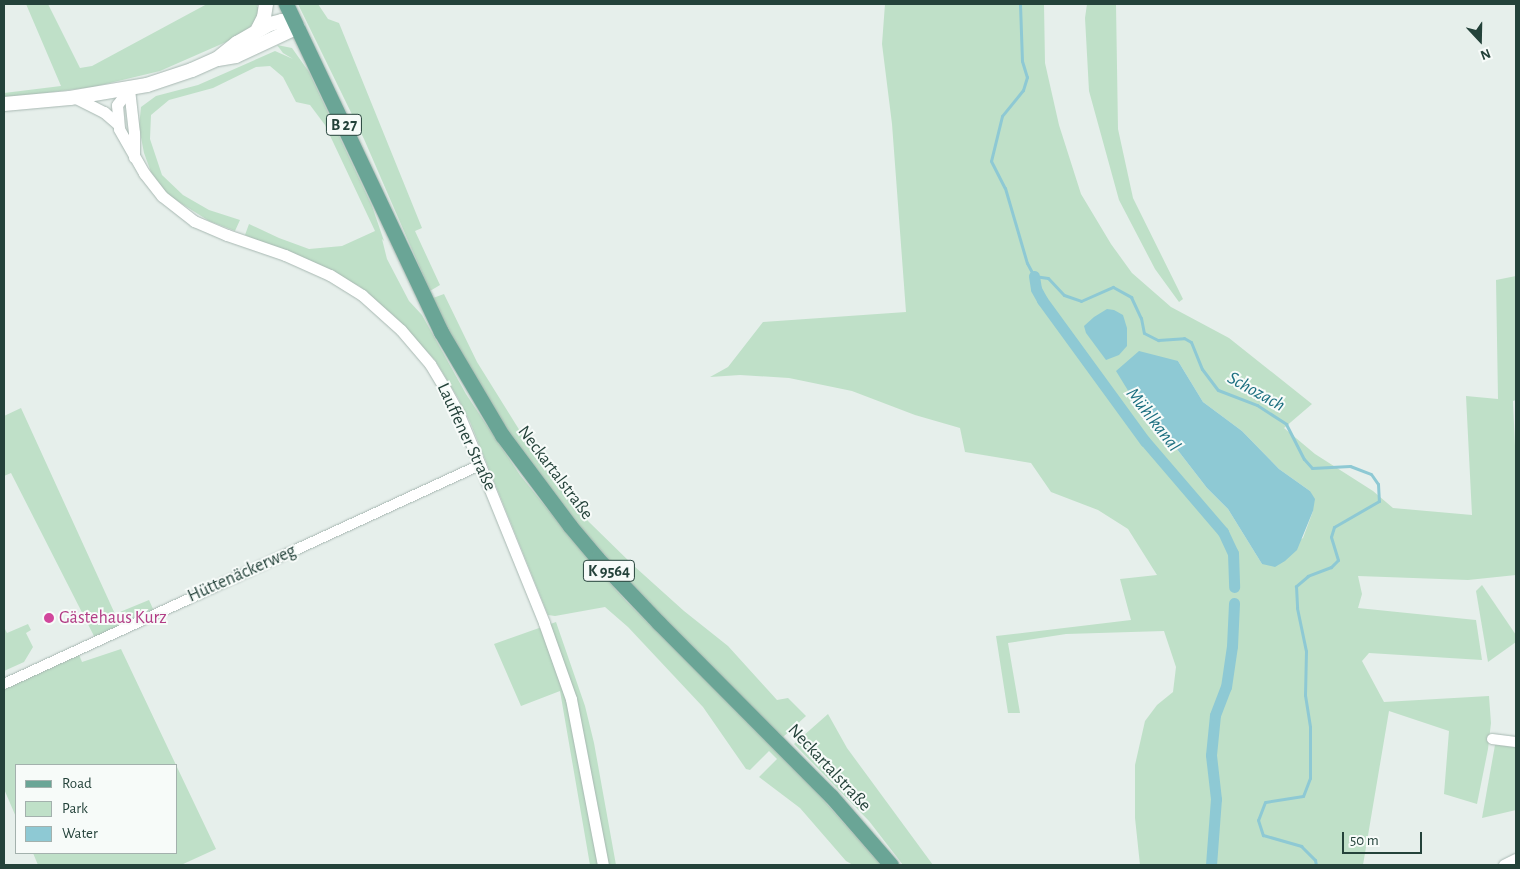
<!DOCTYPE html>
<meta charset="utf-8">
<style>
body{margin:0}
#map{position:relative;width:1520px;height:869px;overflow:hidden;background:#e6efeb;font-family:"Alegreya Sans",sans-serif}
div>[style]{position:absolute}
.green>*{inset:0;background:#bfe0c8}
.water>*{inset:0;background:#8ec9d4}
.stream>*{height:3px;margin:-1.5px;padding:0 1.5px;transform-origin:1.5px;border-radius:1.5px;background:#8ec9d4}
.canal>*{height:11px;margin:-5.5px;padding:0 5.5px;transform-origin:5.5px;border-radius:5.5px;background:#8ec9d4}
.roads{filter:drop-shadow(0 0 1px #a8b8b2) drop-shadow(0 0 1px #a8b8b2)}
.minor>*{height:10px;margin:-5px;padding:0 5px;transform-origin:5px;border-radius:5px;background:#fff}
.tertiary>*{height:11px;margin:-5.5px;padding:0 5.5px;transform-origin:5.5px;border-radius:5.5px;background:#fff}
.secondary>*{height:14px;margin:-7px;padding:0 7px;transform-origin:7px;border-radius:7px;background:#fff}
.primary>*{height:15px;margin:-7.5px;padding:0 7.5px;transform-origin:7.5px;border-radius:7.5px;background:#6aa596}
.dots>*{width:14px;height:14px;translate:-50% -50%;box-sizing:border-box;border:2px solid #f7fbf9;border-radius:50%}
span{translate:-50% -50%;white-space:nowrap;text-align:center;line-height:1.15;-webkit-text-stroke:4px #f7fbf9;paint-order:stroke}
.shield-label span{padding:1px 4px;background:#f7fbf9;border:1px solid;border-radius:4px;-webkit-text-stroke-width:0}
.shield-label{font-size:16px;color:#24423a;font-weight:700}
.street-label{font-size:18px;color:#24423a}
.hotel-label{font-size:18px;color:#b23c85}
.left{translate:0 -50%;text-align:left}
.water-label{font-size:19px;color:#1c6f80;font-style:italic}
.frame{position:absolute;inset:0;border:5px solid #24423a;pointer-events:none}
.legend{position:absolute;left:15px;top:764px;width:162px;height:90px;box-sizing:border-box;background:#f7fbf9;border:1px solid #a3b1ad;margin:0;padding:6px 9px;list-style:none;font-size:15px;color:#24423a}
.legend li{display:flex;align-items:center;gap:10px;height:25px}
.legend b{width:25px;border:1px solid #a3b1ad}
.north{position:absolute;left:1455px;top:15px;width:50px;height:50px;-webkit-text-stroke:4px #f7fbf9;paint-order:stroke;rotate:159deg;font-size:14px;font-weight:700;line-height:20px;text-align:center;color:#24423a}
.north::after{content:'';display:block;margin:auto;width:18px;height:22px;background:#24423a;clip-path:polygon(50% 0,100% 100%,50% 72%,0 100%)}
.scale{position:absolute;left:1342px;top:832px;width:80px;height:22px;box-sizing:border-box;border:2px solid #24423a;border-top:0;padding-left:6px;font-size:15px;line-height:18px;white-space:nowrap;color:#24423a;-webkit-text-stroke:4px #f7fbf9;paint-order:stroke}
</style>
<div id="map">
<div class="green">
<i style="clip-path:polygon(26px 4px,48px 4px,80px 68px,92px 66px,207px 4px,258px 4px,257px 7px,261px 7px,254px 23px,242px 35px,160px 71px,93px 87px,4px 98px,4px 93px,61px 86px)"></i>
<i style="clip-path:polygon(298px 4px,318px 4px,328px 19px,339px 23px,422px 228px,415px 231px,440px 285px,430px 291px,364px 139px)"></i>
<i style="clip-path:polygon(evenodd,885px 4px,1044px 4px,1045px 63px,1059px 125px,1081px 194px,1111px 244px,1132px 273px,1171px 307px,1229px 338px,1312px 404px,1284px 428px,1315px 454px,1373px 491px,1393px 508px,1472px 515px,1466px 396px,1498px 399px,1496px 280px,1516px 276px,1516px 400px,1513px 401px,1516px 468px,1516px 575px,1468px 580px,1358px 576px,1362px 594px,1358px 608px,1476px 620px,1482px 660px,1369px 653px,1362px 661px,1384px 702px,1489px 696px,1491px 723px,1488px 749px,1477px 804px,1444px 794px,1449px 731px,1389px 711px,1363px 865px,1140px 865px,1135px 818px,1135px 765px,1145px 721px,1157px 705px,1173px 692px,1176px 667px,1164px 631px,1066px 634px,1008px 643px,1020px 713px,1008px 713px,996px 636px,1131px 620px,1120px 579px,1157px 575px,1128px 529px,1098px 510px,1051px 492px,1031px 463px,965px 452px,960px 428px,915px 415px,852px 391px,789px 378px,740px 375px,710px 377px,728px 367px,763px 322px,906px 312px,892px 124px,882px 44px,885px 4px,1178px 361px,1203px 402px,1242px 431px,1279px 469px,1310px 491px,1313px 511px,1303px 538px,1262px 564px,1228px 509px,1207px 488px,1166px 435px,1135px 402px,1178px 361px)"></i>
<i style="clip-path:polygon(1087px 4px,1116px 4px,1118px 129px,1133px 198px,1183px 299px,1179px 302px,1155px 269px,1119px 200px,1089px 91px,1085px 18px)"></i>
<i style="clip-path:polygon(277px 45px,292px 48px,309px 72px,372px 206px,384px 241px,382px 239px,387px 259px,409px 301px,422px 315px,466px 394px,520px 475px,587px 558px,627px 602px,796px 769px,881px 865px,853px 865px,846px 861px,800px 808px,759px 777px,777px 759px,769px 751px,750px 770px,746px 769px,703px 707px,628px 627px,605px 607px,555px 616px,548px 615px,470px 422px,458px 398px,435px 360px,394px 316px,359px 286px,245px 235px,249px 224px,279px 238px,309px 249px,342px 246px,375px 231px,325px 125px,310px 105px,296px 102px,283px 77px,270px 66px,256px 67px,213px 88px,169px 100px,151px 115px,150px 139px,162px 175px,183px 195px,209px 210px,240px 220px,235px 231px,209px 221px,168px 195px,151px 172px,144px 153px,139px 127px,141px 107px,156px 96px,198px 85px,275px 51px,293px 59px,283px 53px)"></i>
<i style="clip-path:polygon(444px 294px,477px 362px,533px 452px,559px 488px,589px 522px,634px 566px,684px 611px,728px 646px,777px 700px,788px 698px,806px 716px,783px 737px,636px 590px,573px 519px,499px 418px,453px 340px,433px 298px)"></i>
<i style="clip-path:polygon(21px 408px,115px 614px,149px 600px,154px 611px,95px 638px,11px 473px,4px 476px,4px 416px)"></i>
<i style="clip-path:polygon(1482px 585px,1516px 635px,1516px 642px,1488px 662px,1476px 591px)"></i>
<i style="clip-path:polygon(556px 622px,585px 706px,594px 743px,616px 865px,590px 865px,560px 691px,521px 706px,494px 644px)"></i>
<i style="clip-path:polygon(28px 624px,31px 630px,26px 633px,33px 647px,24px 662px,4px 671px,4px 627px,7px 633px)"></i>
<i style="clip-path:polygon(121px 649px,176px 765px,16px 765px,16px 817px,4px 789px,4px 688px,78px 652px,82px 662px)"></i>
<i style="clip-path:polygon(828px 714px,847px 748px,933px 865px,903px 865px,869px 821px,794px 744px)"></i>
<i style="clip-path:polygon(1495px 745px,1516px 747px,1516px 810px,1482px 818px)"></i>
<i style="clip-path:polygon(176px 765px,216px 849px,181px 865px,38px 865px,33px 853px,176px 853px)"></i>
</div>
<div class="water">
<i style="clip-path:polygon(1107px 309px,1114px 310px,1123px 315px,1127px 328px,1127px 346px,1119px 355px,1106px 360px,1086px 333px,1084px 326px,1094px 317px)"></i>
<i style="clip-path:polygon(1139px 351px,1178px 361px,1203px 402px,1242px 431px,1279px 469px,1310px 491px,1315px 499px,1313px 511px,1297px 550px,1285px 561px,1275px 567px,1262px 564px,1228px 509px,1207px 488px,1166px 435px,1135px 402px,1116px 371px)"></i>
</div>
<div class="stream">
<i style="left:1020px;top:4px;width:57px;rotate:88deg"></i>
<i style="left:1022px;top:61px;width:17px;rotate:73deg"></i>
<i style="left:1027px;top:77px;width:14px;rotate:107deg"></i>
<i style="left:1023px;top:90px;width:33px;rotate:129deg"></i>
<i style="left:1002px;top:116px;width:46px;rotate:103.7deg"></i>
<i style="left:991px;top:161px;width:30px;rotate:63deg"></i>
<i style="left:1005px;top:188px;width:78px;rotate:73.7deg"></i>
<i style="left:1027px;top:263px;width:15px;rotate:62deg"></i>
<i style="left:1034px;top:276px;width:14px;rotate:8deg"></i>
<i style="left:1048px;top:278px;width:23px;rotate:47deg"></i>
<i style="left:1064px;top:295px;width:18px;rotate:19deg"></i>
<i style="left:1081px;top:301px;width:35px;rotate:-24deg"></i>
<i style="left:1113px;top:287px;width:21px;rotate:29deg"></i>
<i style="left:1131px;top:297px;width:23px;rotate:65deg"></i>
<i style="left:1141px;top:318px;width:15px;rotate:79deg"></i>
<i style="left:1144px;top:333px;width:16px;rotate:27deg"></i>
<i style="left:1158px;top:340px;width:26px;rotate:-4deg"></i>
<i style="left:1184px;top:338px;width:8px;rotate:30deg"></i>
<i style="left:1191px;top:342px;width:29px;rotate:68deg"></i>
<i style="left:1202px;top:369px;width:26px;rotate:53deg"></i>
<i style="left:1218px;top:390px;width:42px;rotate:21deg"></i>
<i style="left:1257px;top:405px;width:35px;rotate:33deg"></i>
<i style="left:1286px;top:424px;width:39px;rotate:63deg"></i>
<i style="left:1304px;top:459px;width:12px;rotate:48deg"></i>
<i style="left:1312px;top:468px;width:38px;rotate:-3deg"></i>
<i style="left:1350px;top:466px;width:22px;rotate:21deg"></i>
<i style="left:1371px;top:474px;width:12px;rotate:55deg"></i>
<i style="left:1378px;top:484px;width:17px;rotate:87deg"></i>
<i style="left:1379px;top:501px;width:52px;rotate:150deg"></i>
<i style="left:1334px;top:527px;width:10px;rotate:107deg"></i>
<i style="left:1331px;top:537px;width:24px;rotate:73deg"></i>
<i style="left:1338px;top:560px;width:10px;rotate:135deg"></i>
<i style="left:1331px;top:567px;width:25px;rotate:159deg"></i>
<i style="left:1308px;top:576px;width:16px;rotate:140deg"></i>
<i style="left:1296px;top:586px;width:22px;rotate:87deg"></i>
<i style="left:1297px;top:608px;width:44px;rotate:78.2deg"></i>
<i style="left:1306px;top:651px;width:44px;rotate:91.3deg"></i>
<i style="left:1305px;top:695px;width:32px;rotate:81deg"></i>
<i style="left:1310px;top:727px;width:51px;rotate:90deg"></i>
<i style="left:1310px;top:778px;width:19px;rotate:111deg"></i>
<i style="left:1303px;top:796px;width:38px;rotate:171deg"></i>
<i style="left:1265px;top:802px;width:19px;rotate:111deg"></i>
<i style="left:1258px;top:820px;width:16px;rotate:72deg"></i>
<i style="left:1263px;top:835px;width:40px;rotate:16deg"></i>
<i style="left:1301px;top:846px;width:20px;rotate:45deg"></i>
<i style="left:1315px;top:860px;width:5px;rotate:79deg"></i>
</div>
<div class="canal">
<i style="left:1034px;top:276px;width:13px;rotate:81deg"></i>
<i style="left:1036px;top:289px;width:13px;rotate:61deg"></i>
<i style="left:1042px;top:300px;width:175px;rotate:53.9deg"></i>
<i style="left:1145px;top:441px;width:120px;rotate:49.4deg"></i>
<i style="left:1223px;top:532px;width:23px;rotate:65deg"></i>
<i style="left:1233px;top:553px;width:34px;rotate:88deg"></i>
<i style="left:1211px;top:865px;width:66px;rotate:-85.7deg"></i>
<i style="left:1216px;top:799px;width:44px;rotate:-96.5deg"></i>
<i style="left:1211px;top:755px;width:40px;rotate:-84.3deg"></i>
<i style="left:1215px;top:715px;width:30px;rotate:-69deg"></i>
<i style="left:1226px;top:687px;width:41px;rotate:-81.7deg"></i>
<i style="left:1232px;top:646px;width:43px;rotate:-87.3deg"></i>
</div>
<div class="roads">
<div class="minor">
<i style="left:4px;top:684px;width:524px;rotate:-24.71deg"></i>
<i style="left:1492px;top:739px;width:24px;rotate:7deg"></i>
<i style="left:1504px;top:865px;width:13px;rotate:-27deg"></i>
</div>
<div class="tertiary">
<i style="left:129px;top:89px;width:20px;rotate:127deg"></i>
<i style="left:117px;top:105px;width:24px;rotate:85deg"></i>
<i style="left:119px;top:129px;width:51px;rotate:60.4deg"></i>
<i style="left:144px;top:173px;width:29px;rotate:52deg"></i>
<i style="left:162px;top:196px;width:41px;rotate:38deg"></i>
<i style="left:194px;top:221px;width:36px;rotate:23deg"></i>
<i style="left:227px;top:235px;width:61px;rotate:19deg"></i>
<i style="left:285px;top:255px;width:49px;rotate:24deg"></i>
<i style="left:330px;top:275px;width:38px;rotate:32deg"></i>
<i style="left:362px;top:295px;width:52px;rotate:41.9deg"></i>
<i style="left:401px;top:330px;width:45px;rotate:49.5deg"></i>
<i style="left:430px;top:364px;width:27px;rotate:59deg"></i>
<i style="left:444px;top:387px;width:29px;rotate:61deg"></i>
<i style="left:458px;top:412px;width:57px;rotate:67.5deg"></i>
<i style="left:480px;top:465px;width:170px;rotate:67.9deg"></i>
<i style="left:544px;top:623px;width:81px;rotate:70.4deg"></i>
<i style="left:571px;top:699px;width:169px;rotate:79.1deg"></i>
<i style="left:129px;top:89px;width:44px;rotate:83.5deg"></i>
<i style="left:134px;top:133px;width:24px;rotate:90deg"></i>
<i style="left:74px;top:97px;width:34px;rotate:27deg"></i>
<i style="left:104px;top:112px;width:18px;rotate:41deg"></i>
</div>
<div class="secondary">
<i style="left:258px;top:29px;width:13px;rotate:-63deg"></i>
<i style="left:264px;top:17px;width:13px;rotate:-81deg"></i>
<i style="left:218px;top:59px;width:18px;rotate:-9deg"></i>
<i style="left:236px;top:56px;width:68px;rotate:-25.1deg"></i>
<i style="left:4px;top:104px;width:66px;rotate:-5.2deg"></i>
<i style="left:70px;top:98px;width:78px;rotate:-9.6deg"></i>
<i style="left:147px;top:85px;width:47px;rotate:-18.4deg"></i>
<i style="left:192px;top:70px;width:27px;rotate:-24deg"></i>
<i style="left:217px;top:59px;width:26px;rotate:-39deg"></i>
<i style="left:237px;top:43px;width:38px;rotate:-30deg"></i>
<i style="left:270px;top:24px;width:12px;rotate:-14deg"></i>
<i style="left:282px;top:21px;width:17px;rotate:21deg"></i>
</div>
<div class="primary">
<i style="left:286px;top:4px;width:363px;rotate:64.7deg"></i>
<i style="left:441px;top:332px;width:120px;rotate:59.4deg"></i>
<i style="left:502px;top:435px;width:114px;rotate:53.2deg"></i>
<i style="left:570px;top:526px;width:42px;rotate:49.8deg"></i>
<i style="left:597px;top:558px;width:90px;rotate:46.4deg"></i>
<i style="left:659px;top:623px;width:244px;rotate:45.2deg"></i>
<i style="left:831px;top:796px;width:91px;rotate:49deg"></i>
</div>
</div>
<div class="dots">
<i style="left:49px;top:618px;background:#d1479c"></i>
</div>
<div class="shield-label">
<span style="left:344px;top:125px">B 27</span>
<span style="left:609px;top:571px">K 9564</span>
</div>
<div class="street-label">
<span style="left:466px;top:437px;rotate:65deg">Lauffener Straße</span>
<span style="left:555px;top:473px;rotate:53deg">Neckartalstraße</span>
<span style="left:242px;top:574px;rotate:-24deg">Hüttenäckerweg</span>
<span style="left:829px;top:768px;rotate:47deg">Neckartalstraße</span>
</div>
<div class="hotel-label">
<span class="left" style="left:59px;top:618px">Gästehaus Kurz</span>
</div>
<div class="water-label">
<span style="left:1256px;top:392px;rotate:29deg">Schozach</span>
<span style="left:1153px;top:420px;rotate:52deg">Mühlkanal</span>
</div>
<div class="frame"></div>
<ul class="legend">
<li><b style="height:6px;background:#6aa596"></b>Road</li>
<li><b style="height:14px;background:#bfe0c8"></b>Park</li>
<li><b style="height:14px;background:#8ec9d4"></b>Water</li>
</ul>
<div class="north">N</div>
<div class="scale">50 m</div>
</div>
